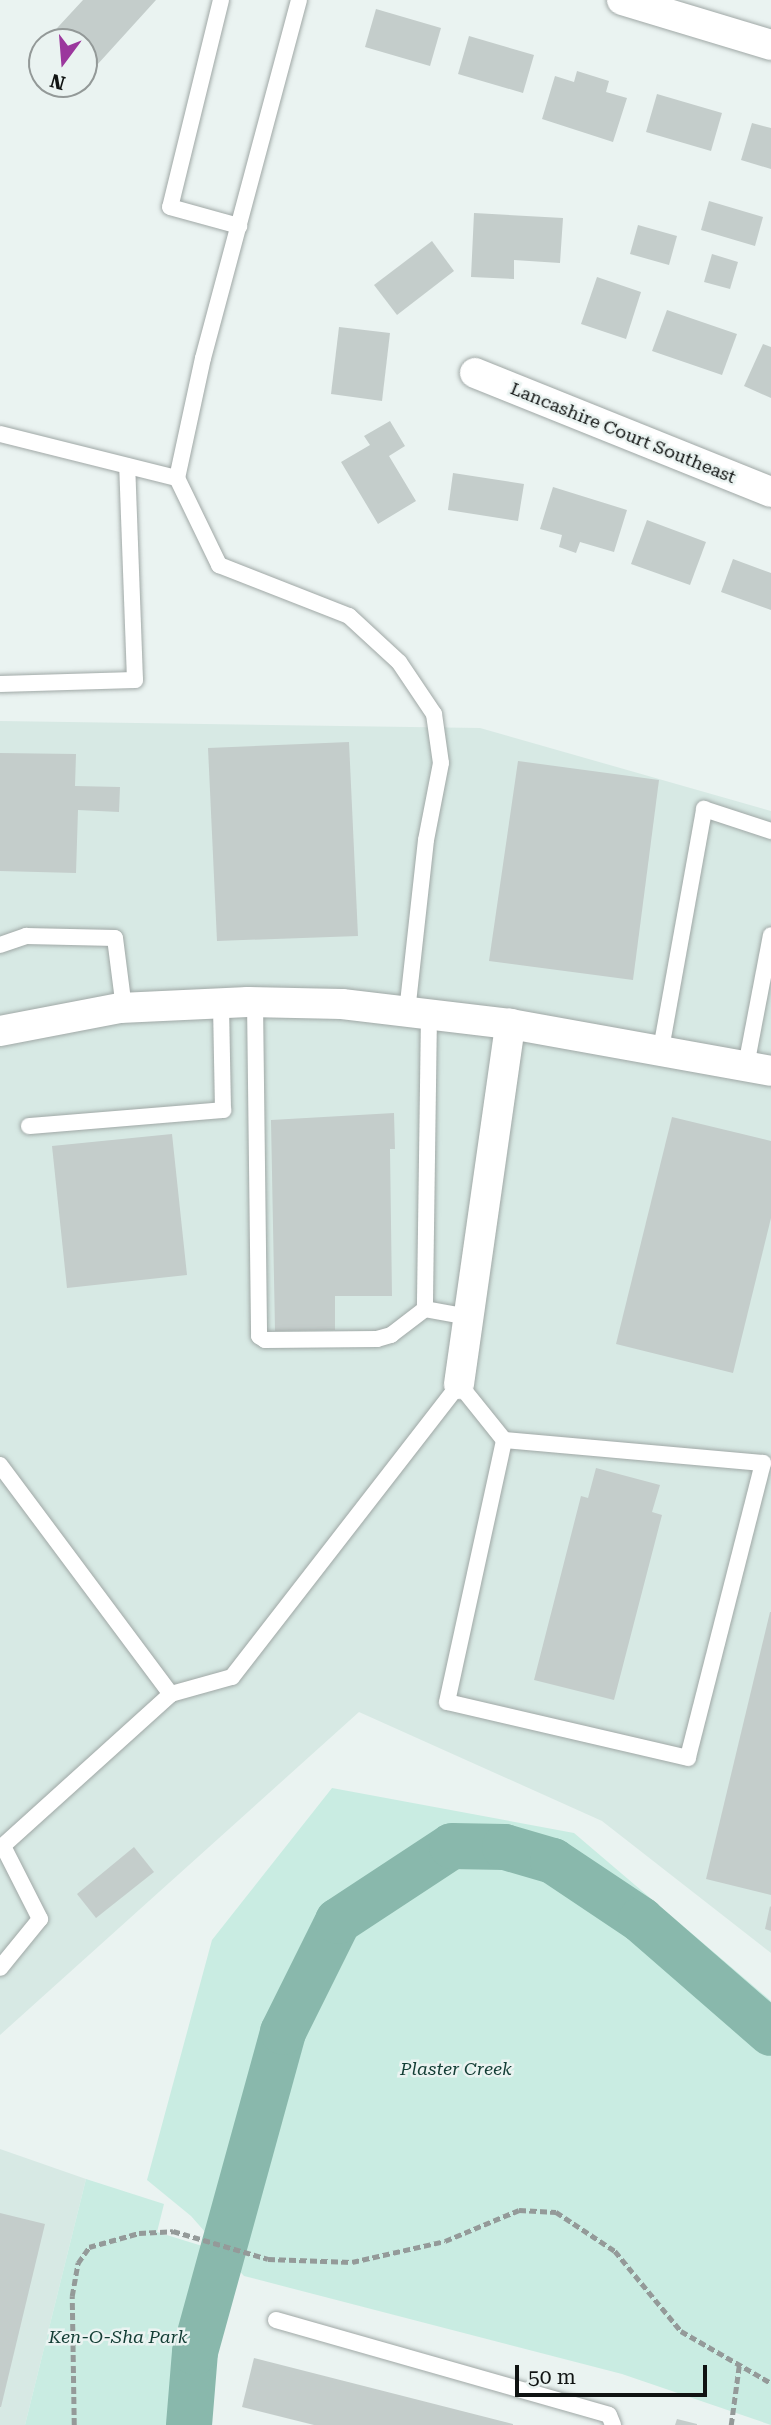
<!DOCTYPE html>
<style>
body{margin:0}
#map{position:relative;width:771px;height:2425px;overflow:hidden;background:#eaf3f1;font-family:"Roboto Serif",serif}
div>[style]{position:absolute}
.built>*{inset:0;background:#d7e9e4}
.green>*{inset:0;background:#c9ece2}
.river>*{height:46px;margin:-23px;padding:0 23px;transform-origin:23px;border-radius:23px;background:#89b8ac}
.building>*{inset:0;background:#c4cdcb}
.path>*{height:4.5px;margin-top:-2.25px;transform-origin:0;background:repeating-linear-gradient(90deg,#949a99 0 7px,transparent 0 10.5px)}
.roads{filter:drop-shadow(0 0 2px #a0a8a6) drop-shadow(0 0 2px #a0a8a6)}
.service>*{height:16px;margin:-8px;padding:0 8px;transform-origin:8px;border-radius:8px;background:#fff}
.minor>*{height:30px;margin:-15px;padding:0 15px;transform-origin:15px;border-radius:15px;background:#fff}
span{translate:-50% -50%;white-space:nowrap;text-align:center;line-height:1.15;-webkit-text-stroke:5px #eaf3f1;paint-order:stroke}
.street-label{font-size:18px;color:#101312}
.park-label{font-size:18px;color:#123d34;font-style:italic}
.north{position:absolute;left:28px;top:28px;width:70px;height:70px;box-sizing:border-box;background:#eaf3f1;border:2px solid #939998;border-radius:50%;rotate:196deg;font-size:19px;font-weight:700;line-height:28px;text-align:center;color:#101312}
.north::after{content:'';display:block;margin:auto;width:24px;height:32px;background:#9b379d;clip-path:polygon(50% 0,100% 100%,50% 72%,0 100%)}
.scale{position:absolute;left:515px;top:2365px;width:192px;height:32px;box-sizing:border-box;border:4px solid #101312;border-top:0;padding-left:9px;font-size:21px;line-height:24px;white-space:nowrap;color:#101312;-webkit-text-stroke:5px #eaf3f1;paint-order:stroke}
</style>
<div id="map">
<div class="built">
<i style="clip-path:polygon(0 721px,480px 728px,771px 811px,771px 1953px,602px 1821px,359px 1712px,0 2035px)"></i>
<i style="clip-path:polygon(0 2149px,86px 2179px,25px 2425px,0 2425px)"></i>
</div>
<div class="green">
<i style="clip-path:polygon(332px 1788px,574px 1833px,771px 2001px,771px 2425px,622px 2374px,244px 2276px,191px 2216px,147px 2180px,212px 1940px)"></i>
<i style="clip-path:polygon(86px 2179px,164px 2204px,157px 2232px,212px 2249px,167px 2425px,25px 2425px)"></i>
</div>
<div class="river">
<i style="left:189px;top:2425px;width:73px;rotate:-85.3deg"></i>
<i style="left:195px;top:2352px;width:332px;rotate:-74.6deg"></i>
<i style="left:283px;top:2032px;width:124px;rotate:-63.6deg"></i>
<i style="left:338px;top:1921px;width:136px;rotate:-33.3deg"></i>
<i style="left:452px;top:1846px;width:53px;rotate:1.1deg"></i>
<i style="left:505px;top:1847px;width:50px;rotate:16.3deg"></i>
<i style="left:553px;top:1861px;width:106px;rotate:33.8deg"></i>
<i style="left:641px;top:1920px;width:172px;rotate:41deg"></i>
</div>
<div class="building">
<i style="clip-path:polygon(83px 0,156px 0,87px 76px,84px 42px,46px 40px)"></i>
<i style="clip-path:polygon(376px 9px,441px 28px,430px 66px,365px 47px)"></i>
<i style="clip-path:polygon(469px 36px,534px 55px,523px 93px,458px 74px)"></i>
<i style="clip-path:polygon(577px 71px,609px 81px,606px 92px,627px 98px,613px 142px,542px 119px,555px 76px,574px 82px)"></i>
<i style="clip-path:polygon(657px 94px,722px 113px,711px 151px,646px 132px)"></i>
<i style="clip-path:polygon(752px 123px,771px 128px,771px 169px,741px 160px)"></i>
<i style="clip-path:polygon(709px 201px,763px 217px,755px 246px,701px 230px)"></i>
<i style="clip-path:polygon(474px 213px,563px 218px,560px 263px,514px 260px,514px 279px,471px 277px)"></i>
<i style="clip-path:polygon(638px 225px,677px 236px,669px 265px,630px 254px)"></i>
<i style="clip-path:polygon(432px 241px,454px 271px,397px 315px,374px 285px)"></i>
<i style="clip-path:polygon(712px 254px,738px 262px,730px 289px,704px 282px)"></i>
<i style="clip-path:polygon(597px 277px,641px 292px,626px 339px,581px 324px)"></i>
<i style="clip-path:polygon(667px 310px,737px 334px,722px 375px,652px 351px)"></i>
<i style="clip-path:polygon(339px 327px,390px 333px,382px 401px,331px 394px)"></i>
<i style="clip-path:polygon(763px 344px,771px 347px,771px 398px,744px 386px)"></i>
<i style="clip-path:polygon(390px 421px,405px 446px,389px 456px,416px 501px,378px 524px,341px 462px,370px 445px,364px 436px)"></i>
<i style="clip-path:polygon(453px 473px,524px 484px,518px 521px,448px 510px)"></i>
<i style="clip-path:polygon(553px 487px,627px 510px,614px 552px,580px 542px,576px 553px,559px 547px,562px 535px,540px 529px)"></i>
<i style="clip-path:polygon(647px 520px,706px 542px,690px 585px,631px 564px)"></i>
<i style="clip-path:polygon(733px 559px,771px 573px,771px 610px,721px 592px)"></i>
<i style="clip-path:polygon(349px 742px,358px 936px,217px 941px,208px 748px)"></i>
<i style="clip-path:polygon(0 753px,76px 754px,75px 786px,120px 787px,119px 812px,78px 810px,76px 873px,0 871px)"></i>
<i style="clip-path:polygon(518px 761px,659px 780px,633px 980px,489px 961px)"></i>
<i style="clip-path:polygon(394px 1113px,395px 1149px,390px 1149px,392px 1296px,335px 1296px,335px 1330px,275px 1331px,271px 1120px)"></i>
<i style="clip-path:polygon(672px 1117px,771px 1141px,771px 1218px,733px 1373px,616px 1344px)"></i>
<i style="clip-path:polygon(172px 1134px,187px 1275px,67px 1288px,52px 1146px)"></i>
<i style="clip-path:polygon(596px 1468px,660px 1485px,652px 1512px,662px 1515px,614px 1700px,534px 1680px,581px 1496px,588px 1498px)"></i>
<i style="clip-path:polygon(770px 1612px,771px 1612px,771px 1895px,706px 1879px)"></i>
<i style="clip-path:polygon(134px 1847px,154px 1872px,96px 1918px,77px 1894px)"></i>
<i style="clip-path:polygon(770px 1906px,771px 1907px,771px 1931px,765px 1929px)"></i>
<i style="clip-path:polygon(0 2213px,45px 2224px,1px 2407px,0 2407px)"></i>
<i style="clip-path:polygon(254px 2358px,513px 2424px,513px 2425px,314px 2425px,242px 2407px)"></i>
<i style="clip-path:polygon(677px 2419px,697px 2424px,697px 2425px,675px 2425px)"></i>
</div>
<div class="path">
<i style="left:74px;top:2425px;width:129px;rotate:-90.9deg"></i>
<i style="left:72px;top:2296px;width:34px;rotate:-80deg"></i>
<i style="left:78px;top:2263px;width:19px;rotate:-55deg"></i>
<i style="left:89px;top:2247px;width:52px;rotate:-15.6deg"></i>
<i style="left:139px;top:2233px;width:34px;rotate:-3deg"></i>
<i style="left:173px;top:2231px;width:99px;rotate:16.4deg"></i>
<i style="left:268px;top:2259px;width:84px;rotate:2deg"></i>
<i style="left:352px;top:2262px;width:95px;rotate:-12.7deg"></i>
<i style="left:445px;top:2241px;width:80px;rotate:-22.7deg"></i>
<i style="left:519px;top:2210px;width:37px;rotate:3deg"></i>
<i style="left:556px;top:2212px;width:71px;rotate:33.5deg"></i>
<i style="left:615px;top:2251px;width:104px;rotate:50.5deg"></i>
<i style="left:681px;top:2331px;width:104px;rotate:30deg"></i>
<i style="left:731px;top:2425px;width:60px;rotate:-82.3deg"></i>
</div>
<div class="roads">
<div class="service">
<i style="left:221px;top:0;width:213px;rotate:103.8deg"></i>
<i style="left:170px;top:207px;width:72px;rotate:15.4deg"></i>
<i style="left:299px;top:0;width:371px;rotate:105deg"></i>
<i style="left:203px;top:358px;width:123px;rotate:102.2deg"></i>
<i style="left:177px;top:478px;width:97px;rotate:64.2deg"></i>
<i style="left:219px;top:565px;width:140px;rotate:21.4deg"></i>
<i style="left:349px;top:616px;width:68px;rotate:42.6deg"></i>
<i style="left:399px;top:662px;width:63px;rotate:56.1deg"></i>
<i style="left:434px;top:714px;width:49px;rotate:81.9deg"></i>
<i style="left:441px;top:763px;width:78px;rotate:101deg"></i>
<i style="left:426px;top:840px;width:173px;rotate:96.3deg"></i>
<i style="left:0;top:434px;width:182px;rotate:14deg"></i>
<i style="left:0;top:684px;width:135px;rotate:-1.7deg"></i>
<i style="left:135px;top:680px;width:214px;rotate:-92.1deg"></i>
<i style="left:0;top:945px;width:28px;rotate:-19deg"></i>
<i style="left:26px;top:936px;width:89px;rotate:1.3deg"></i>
<i style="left:115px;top:938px;width:71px;rotate:82.7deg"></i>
<i style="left:255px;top:1002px;width:334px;rotate:89.3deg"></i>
<i style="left:259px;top:1336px;width:7px;rotate:34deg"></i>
<i style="left:265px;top:1340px;width:112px;rotate:-0.5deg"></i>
<i style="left:377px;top:1339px;width:15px;rotate:-16deg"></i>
<i style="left:391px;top:1335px;width:43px;rotate:-37.4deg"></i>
<i style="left:429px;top:1014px;width:295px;rotate:90.8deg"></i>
<i style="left:425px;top:1309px;width:44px;rotate:10.5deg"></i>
<i style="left:661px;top:1049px;width:244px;rotate:-79.8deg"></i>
<i style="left:704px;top:809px;width:71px;rotate:18.2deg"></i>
<i style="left:746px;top:1066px;width:133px;rotate:-79.2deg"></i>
<i style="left:29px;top:1126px;width:195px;rotate:-4.7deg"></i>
<i style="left:223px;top:1110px;width:107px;rotate:-91.1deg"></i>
<i style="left:0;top:1465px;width:286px;rotate:53.3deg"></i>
<i style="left:171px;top:1694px;width:227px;rotate:137.9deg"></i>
<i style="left:3px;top:1846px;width:82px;rotate:63.1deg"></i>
<i style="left:40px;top:1919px;width:63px;rotate:129.2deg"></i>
<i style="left:171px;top:1694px;width:63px;rotate:-15.6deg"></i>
<i style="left:232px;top:1677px;width:371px;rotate:-52.2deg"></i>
<i style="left:459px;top:1384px;width:72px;rotate:51.2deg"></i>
<i style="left:504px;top:1440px;width:260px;rotate:5.1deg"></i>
<i style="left:763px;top:1463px;width:304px;rotate:104.3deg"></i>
<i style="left:688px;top:1758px;width:247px;rotate:-166.9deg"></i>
<i style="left:447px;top:1702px;width:268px;rotate:-77.7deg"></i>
<i style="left:276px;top:2320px;width:346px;rotate:15.9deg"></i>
<i style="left:609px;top:2415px;width:11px;rotate:68deg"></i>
</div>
<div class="minor">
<i style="left:622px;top:0;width:156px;rotate:16.8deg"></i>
<i style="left:475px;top:373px;width:319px;rotate:21.9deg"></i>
<i style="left:0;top:1031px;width:122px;rotate:-10.9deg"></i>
<i style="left:120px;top:1008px;width:128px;rotate:-2.7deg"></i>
<i style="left:248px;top:1002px;width:94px;rotate:1.2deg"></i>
<i style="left:342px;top:1004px;width:169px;rotate:6.8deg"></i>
<i style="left:510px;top:1024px;width:265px;rotate:10.2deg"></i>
<i style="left:459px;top:1384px;width:364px;rotate:-81.9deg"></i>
</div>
</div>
<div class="street-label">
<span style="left:623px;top:433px;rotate:22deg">Lancashire Court Southeast</span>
</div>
<div class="park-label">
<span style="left:456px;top:2069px">Plaster Creek</span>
<span style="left:118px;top:2337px">Ken-O-Sha Park</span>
</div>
<div class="north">N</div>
<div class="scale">50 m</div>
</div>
